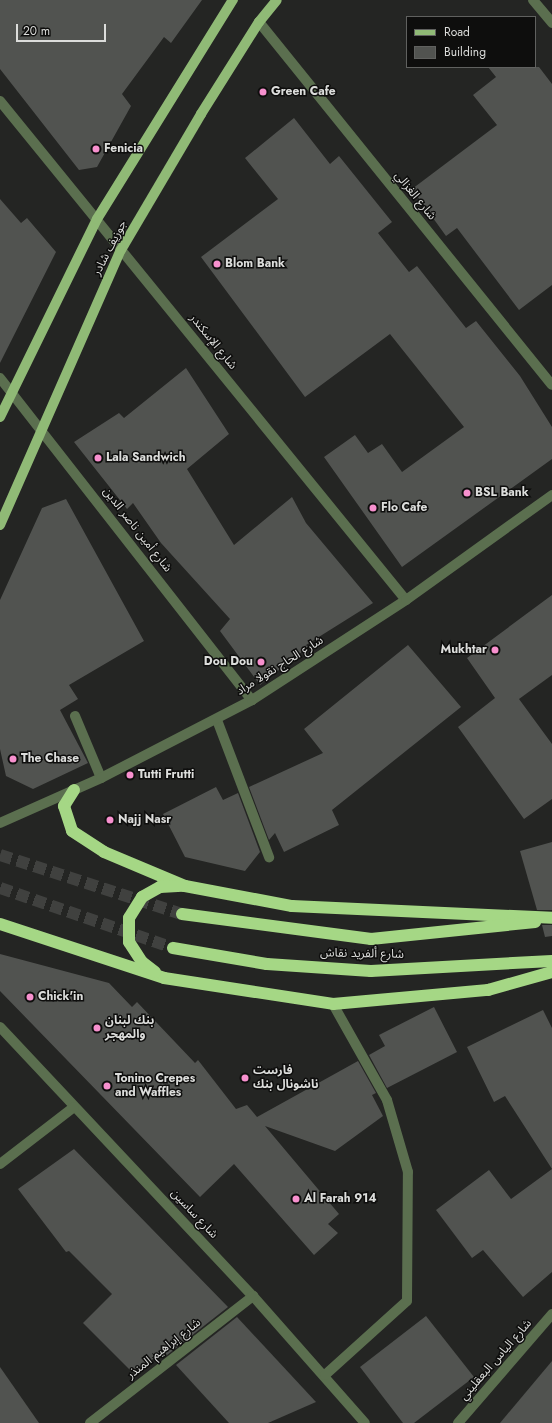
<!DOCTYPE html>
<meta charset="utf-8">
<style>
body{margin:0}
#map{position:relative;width:552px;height:1423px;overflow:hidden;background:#242523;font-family:Jost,"Noto Sans Arabic",sans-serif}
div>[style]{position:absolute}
.building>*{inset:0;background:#515350}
.highway-tunnel>*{height:12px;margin-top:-6px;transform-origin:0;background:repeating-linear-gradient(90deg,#40413f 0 12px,transparent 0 18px)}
.minor>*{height:10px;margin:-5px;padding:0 5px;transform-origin:5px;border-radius:5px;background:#5b6f4f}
.major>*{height:10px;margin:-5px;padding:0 5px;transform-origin:5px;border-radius:5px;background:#90ba76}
.highway>*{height:12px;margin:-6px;padding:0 6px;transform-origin:6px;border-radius:6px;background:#a5d785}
.dots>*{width:11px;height:11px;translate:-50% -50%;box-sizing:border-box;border:2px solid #0e0e0d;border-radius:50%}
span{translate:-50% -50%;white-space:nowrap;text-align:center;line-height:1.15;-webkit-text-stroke:3px #0e0e0d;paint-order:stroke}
.poi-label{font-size:12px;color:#dcdddb;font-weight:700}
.left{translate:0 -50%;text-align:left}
.right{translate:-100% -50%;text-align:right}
.street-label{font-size:12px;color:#dcdddb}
.legend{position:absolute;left:406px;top:16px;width:130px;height:52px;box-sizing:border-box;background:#0e0e0d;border:1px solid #60615f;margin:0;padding:5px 7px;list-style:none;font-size:12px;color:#dcdddb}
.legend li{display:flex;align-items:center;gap:8px;height:20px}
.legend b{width:20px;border:1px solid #60615f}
.scale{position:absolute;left:16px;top:24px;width:90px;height:18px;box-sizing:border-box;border:2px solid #dcdddb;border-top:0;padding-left:5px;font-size:12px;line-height:14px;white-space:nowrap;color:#dcdddb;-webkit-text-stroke:3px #0e0e0d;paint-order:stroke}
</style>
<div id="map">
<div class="building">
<i style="clip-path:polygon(0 0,202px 0,171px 43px,164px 37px,122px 94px,131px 106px,97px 167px,79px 170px,0 69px)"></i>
<i style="clip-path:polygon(488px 67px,539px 67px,552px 84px,552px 285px,519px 310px,457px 228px,446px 236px,412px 189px,497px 125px,473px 95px,496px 77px)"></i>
<i style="clip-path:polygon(294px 118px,330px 164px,339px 156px,392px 222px,378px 233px,409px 272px,417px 266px,466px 328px,476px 321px,520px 376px,552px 427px,552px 459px,402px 567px,324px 457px,355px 435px,368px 453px,382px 444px,402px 472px,464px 427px,390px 334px,305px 397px,201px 257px,278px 199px,245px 158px)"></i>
<i style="clip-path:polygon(0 199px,21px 223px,27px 218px,56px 252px,0 363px)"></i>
<i style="clip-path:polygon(186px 368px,229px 434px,187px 469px,234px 545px,292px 497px,306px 523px,373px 603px,306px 645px,308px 647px,260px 685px,220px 631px,230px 619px,161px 543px,133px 503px,127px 509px,74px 442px,119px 413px,124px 418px)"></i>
<i style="clip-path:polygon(66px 499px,144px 641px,69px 685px,78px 699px,60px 710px,88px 763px,33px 789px,6px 776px,0 749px,0 600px,42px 508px)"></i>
<i style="clip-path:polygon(552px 595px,552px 675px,519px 699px,552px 744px,552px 799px,524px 819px,458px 727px,495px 698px,467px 658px)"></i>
<i style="clip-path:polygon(408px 645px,461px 707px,332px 810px,339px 825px,284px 852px,275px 833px,269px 840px,249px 787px,323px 753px,304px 729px)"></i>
<i style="clip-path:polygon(216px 787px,223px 800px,238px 793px,260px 852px,245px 871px,185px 857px,163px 814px)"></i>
<i style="clip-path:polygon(552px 842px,552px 910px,537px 910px,520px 851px)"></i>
<i style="clip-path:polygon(542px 925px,552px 925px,552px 936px,545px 937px)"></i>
<i style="clip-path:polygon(0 954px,109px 983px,132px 1007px,137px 1002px,195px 1063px,198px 1060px,236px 1109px,247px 1105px,257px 1117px,358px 1061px,376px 1093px,372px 1095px,383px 1116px,335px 1151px,265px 1126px,339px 1214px,328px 1224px,338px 1233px,314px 1255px,234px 1164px,200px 1197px,0 991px)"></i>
<i style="clip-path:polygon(434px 1007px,457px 1052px,387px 1088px,369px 1055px,385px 1046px,379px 1035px)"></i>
<i style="clip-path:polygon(543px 1010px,552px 1028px,552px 1272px,523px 1297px,483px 1250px,472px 1258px,436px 1210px,489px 1170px,511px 1199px,552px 1169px,505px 1096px,494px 1102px,467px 1047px)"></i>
<i style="clip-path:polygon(74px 1149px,228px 1307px,167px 1355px,162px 1350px,136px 1376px,83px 1323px,112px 1294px,69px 1251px,66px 1252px,18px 1189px)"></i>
<i style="clip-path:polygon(426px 1316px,474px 1377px,414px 1423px,403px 1423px,360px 1367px)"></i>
<i style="clip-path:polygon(237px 1317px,316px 1402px,268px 1423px,229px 1423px,176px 1365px)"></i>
<i style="clip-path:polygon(552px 1361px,552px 1423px,500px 1423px)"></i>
<i style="clip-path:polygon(0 1367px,39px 1423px,0 1423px)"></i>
</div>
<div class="highway-tunnel">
<i style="left:0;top:855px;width:191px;rotate:18deg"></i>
<i style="left:0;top:888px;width:183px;rotate:19.1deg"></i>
</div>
<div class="minor">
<i style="left:533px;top:0;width:30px;rotate:50deg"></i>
<i style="left:259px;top:22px;width:466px;rotate:51.1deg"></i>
<i style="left:0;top:101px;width:643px;rotate:50.87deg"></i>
<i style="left:0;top:378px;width:409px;rotate:52deg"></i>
<i style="left:75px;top:716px;width:67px;rotate:67.2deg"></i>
<i style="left:217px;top:720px;width:147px;rotate:69.2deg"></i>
<i style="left:0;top:823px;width:111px;rotate:-24deg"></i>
<i style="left:101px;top:778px;width:170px;rotate:-27.3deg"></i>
<i style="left:252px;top:700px;width:184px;rotate:-33deg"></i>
<i style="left:406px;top:600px;width:180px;rotate:-35.7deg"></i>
<i style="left:0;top:1027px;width:369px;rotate:46.8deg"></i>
<i style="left:253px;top:1296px;width:169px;rotate:48.6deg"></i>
<i style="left:0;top:1164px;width:93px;rotate:-37.6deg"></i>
<i style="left:325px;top:1375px;width:110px;rotate:-42.1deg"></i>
<i style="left:407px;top:1301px;width:129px;rotate:-89.6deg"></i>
<i style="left:408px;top:1172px;width:75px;rotate:-106.3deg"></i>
<i style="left:387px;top:1100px;width:110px;rotate:-119.4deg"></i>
<i style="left:90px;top:1423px;width:207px;rotate:-37.9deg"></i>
<i style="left:458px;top:1423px;width:144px;rotate:-49.2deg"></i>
</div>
<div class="major">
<i style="left:0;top:417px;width:220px;rotate:-63.9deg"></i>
<i style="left:97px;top:219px;width:258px;rotate:-58.2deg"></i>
<i style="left:0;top:525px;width:300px;rotate:-66.3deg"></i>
<i style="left:121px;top:250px;width:158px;rotate:-59.5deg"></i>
<i style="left:201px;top:114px;width:109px;rotate:-57.8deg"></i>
<i style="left:259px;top:22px;width:28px;rotate:-51deg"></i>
</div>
<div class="highway">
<i style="left:74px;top:790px;width:19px;rotate:122deg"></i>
<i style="left:64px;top:806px;width:26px;rotate:72deg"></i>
<i style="left:72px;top:831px;width:38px;rotate:33deg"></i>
<i style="left:104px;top:852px;width:88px;rotate:22.8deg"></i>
<i style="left:185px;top:886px;width:109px;rotate:10.6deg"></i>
<i style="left:292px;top:906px;width:260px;rotate:2.6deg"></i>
<i style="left:182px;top:914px;width:191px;rotate:7.5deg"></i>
<i style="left:371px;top:939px;width:165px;rotate:-5.9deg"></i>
<i style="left:0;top:924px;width:173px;rotate:18.2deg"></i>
<i style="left:164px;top:978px;width:171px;rotate:8.7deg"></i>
<i style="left:333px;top:1004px;width:156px;rotate:-5.2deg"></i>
<i style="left:488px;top:990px;width:66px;rotate:-15.7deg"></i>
<i style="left:173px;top:948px;width:95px;rotate:9.7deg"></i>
<i style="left:267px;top:964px;width:104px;rotate:3.9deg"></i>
<i style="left:371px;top:971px;width:181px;rotate:-3.2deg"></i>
<i style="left:155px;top:972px;width:16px;rotate:-142deg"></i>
<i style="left:142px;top:962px;width:24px;rotate:-123deg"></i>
<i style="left:129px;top:942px;width:24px;rotate:-90deg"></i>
<i style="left:129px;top:918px;width:25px;rotate:-58deg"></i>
<i style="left:142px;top:897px;width:21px;rotate:-29deg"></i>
<i style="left:160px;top:887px;width:22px;rotate:-3deg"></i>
</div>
<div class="dots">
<i style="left:263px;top:92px;background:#f790ce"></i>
<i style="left:96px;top:149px;background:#f790ce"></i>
<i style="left:217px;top:264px;background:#f790ce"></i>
<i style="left:98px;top:458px;background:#f790ce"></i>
<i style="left:467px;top:493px;background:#f790ce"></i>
<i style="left:373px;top:508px;background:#f790ce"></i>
<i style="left:495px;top:650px;background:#f790ce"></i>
<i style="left:261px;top:662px;background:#f790ce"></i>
<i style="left:13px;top:759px;background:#f790ce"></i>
<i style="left:130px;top:775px;background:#f790ce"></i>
<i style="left:110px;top:820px;background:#f790ce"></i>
<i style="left:30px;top:997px;background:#f790ce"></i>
<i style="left:97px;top:1028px;background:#f790ce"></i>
<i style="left:245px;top:1078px;background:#f790ce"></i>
<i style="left:107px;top:1086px;background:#f790ce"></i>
<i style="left:296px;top:1199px;background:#f790ce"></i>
</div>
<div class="poi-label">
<span class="left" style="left:271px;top:92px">Green Cafe</span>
<span class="left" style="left:104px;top:149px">Fenicia</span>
<span class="left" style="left:225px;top:264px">Blom Bank</span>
<span class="left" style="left:106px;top:458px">Lala Sandwich</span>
<span class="left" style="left:475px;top:493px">BSL Bank</span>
<span class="left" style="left:381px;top:508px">Flo Cafe</span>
<span class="right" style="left:487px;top:650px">Mukhtar</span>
<span class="right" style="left:253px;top:662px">Dou Dou</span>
<span class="left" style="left:21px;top:759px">The Chase</span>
<span class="left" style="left:138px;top:775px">Tutti Frutti</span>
<span class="left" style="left:118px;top:820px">Najj Nasr</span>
<span class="left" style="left:38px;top:997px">Chick'in</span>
<span class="left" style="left:105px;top:1028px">بنك لبنان<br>والمهجر</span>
<span class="left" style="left:253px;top:1078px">فارست<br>ناشونال بنك</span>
<span class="left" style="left:115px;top:1086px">Tonino Crepes<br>and Waffles</span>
<span class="left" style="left:304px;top:1199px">Al Farah 914</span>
</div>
<div class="street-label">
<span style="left:415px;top:196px;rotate:51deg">شارع الغزالي</span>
<span style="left:110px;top:248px;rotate:-63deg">جوزيف شادر</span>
<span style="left:213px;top:342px;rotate:51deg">شارع الإسكندر</span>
<span style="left:137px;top:530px;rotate:52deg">شارع أمين ناصر الدين</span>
<span style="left:280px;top:666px;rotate:-32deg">شارع الحاج نقولا مراد</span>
<span style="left:362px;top:954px;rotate:1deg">شارع ألفريد نقاش</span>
<span style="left:194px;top:1214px;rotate:47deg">شارع ساسين</span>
<span style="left:164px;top:1349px;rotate:-38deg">شارع إبراهيم المنذر</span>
<span style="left:496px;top:1360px;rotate:-49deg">شارع الياس البعقليني</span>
</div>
<ul class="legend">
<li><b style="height:5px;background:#90ba76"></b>Road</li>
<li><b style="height:11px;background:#515350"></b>Building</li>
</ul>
<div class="scale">20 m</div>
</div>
